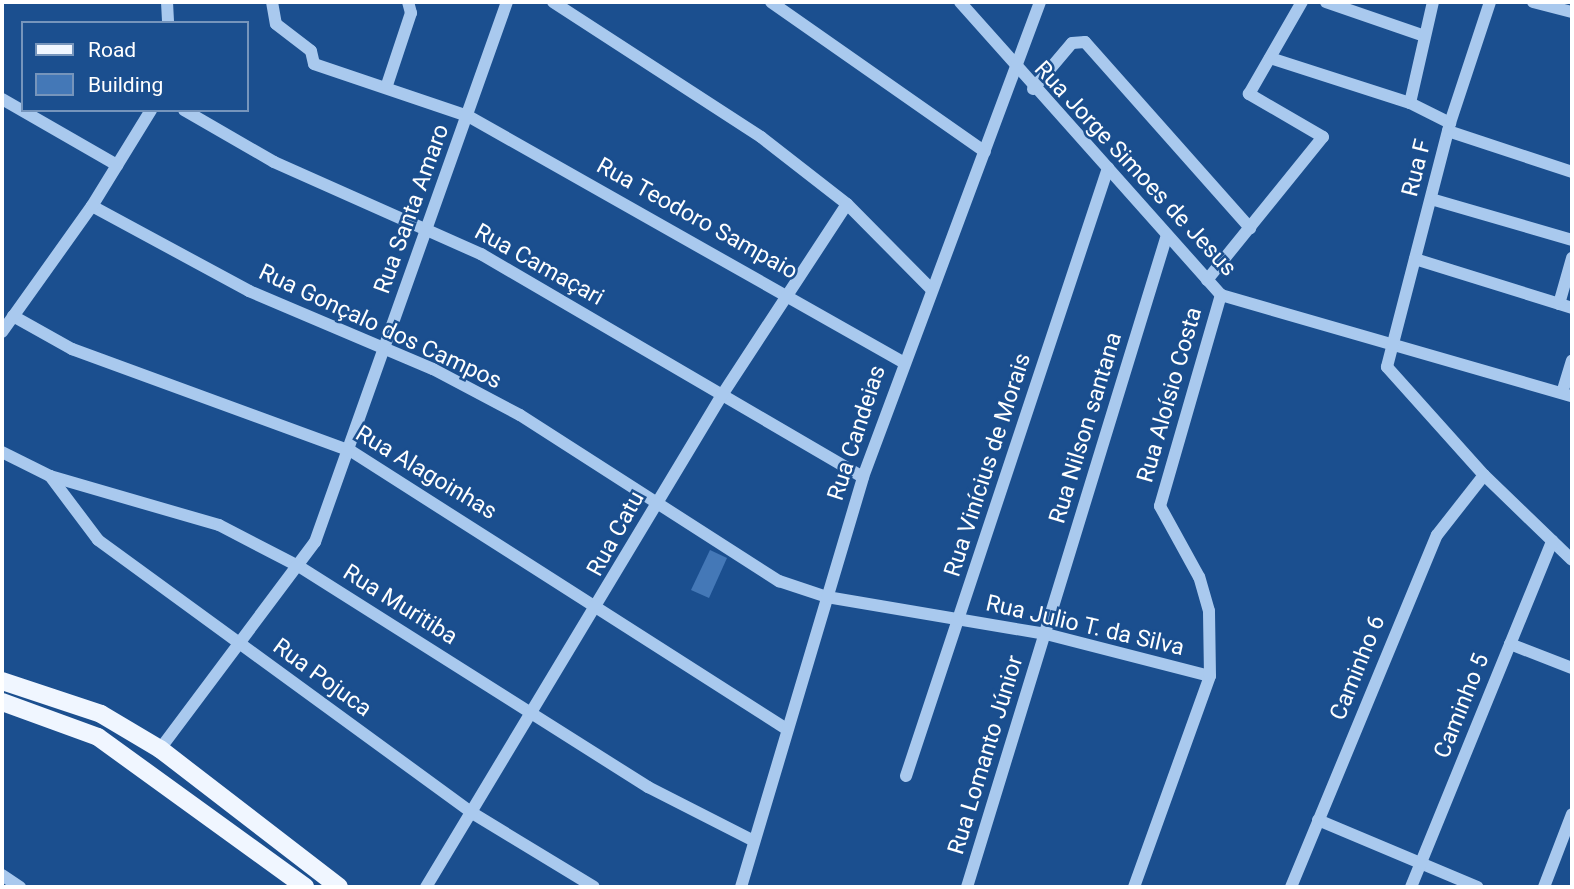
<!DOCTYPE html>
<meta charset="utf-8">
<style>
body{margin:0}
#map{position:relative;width:1574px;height:889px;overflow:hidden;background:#1b4f8f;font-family:Roboto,sans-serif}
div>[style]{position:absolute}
.building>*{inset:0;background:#4478b7}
.minor>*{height:12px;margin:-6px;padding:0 6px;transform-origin:6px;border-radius:6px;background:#a9c9ee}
.major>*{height:18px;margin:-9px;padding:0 9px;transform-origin:9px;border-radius:9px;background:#f0f6ff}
span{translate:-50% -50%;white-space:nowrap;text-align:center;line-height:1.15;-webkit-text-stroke:5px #1b4f8f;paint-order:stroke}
.street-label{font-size:23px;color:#fff}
.frame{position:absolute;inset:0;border:4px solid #fff;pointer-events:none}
.legend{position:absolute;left:21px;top:21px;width:228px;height:91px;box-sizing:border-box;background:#1b4f8f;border:2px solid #7695bc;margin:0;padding:9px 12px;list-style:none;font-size:21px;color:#fff}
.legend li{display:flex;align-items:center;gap:14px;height:35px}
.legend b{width:35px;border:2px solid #7695bc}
</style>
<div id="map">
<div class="building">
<i style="clip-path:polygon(710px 550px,727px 558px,709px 598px,691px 590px)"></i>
</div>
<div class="minor">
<i style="left:167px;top:2px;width:21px;rotate:87deg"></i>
<i style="left:272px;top:2px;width:22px;rotate:80deg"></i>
<i style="left:276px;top:24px;width:44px;rotate:37.6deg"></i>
<i style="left:311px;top:51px;width:13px;rotate:77deg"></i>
<i style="left:314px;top:64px;width:163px;rotate:18.7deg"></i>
<i style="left:468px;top:116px;width:500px;rotate:29.5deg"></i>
<i style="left:553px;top:2px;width:248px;rotate:33deg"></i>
<i style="left:761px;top:137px;width:109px;rotate:37.9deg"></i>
<i style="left:847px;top:204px;width:121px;rotate:45.3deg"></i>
<i style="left:771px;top:2px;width:261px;rotate:35deg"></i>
<i style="left:960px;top:2px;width:392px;rotate:48.3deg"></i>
<i style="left:1221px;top:295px;width:365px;rotate:16.1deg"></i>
<i style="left:1326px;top:2px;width:102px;rotate:19deg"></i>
<i style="left:1490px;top:2px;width:127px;rotate:108.3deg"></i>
<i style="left:1450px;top:123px;width:252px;rotate:104.5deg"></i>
<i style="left:1387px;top:367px;width:145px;rotate:48.1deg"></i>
<i style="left:1484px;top:475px;width:122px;rotate:44deg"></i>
<i style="left:1533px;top:2px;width:40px;rotate:14.4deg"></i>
<i style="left:1270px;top:58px;width:147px;rotate:17.8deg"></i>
<i style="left:1410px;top:103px;width:45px;rotate:26.6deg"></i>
<i style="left:387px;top:85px;width:76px;rotate:-71.6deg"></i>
<i style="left:411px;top:13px;width:11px;rotate:-105deg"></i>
<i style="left:1033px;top:89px;width:60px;rotate:-49.7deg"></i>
<i style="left:1072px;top:43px;width:13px;rotate:-4deg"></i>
<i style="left:1085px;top:42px;width:249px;rotate:48.4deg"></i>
<i style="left:2px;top:99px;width:133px;rotate:29.9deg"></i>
<i style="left:1410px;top:103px;width:104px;rotate:-77.2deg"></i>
<i style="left:184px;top:110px;width:104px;rotate:30deg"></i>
<i style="left:274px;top:162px;width:227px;rotate:24deg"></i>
<i style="left:481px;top:254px;width:442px;rotate:30.3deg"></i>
<i style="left:1448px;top:131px;width:131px;rotate:18.3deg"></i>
<i style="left:1431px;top:199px;width:147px;rotate:16.2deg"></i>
<i style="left:92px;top:206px;width:179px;rotate:28.4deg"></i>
<i style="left:249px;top:291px;width:200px;rotate:23deg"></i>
<i style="left:433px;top:369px;width:98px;rotate:27.9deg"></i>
<i style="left:520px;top:415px;width:308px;rotate:32.7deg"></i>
<i style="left:779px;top:581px;width:51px;rotate:18.4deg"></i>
<i style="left:827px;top:597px;width:222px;rotate:9.6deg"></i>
<i style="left:1046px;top:634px;width:169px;rotate:14.4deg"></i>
<i style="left:1415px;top:259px;width:164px;rotate:17.3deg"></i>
<i style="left:1207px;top:280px;width:184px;rotate:-51deg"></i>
<i style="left:1323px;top:137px;width:86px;rotate:-149.8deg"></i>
<i style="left:1249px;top:94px;width:106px;rotate:-60.1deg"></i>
<i style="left:1559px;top:304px;width:48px;rotate:-74.2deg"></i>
<i style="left:13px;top:316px;width:68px;rotate:29.2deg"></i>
<i style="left:72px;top:349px;width:297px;rotate:20.1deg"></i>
<i style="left:351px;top:451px;width:515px;rotate:32.55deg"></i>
<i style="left:2px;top:332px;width:155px;rotate:-54.5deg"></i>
<i style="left:92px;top:206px;width:113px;rotate:-58.4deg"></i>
<i style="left:1562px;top:393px;width:34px;rotate:-73deg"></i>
<i style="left:2px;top:452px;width:54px;rotate:26.6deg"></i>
<i style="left:50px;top:476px;width:176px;rotate:16.2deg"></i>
<i style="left:219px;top:525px;width:91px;rotate:27.4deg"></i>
<i style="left:300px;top:567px;width:412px;rotate:32.3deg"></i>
<i style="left:648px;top:787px;width:119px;rotate:27deg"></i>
<i style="left:50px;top:476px;width:80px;rotate:53.1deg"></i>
<i style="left:98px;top:540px;width:465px;rotate:36.1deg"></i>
<i style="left:474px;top:814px;width:140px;rotate:31.3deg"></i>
<i style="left:1510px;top:644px;width:66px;rotate:21.2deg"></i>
<i style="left:160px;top:749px;width:259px;rotate:-53.2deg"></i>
<i style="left:315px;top:542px;width:573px;rotate:-70.43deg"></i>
<i style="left:906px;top:776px;width:641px;rotate:-71.62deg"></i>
<i style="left:1318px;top:820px;width:173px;rotate:22.8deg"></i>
<i style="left:2px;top:875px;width:22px;rotate:34deg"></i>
<i style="left:426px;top:887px;width:574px;rotate:-58.97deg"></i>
<i style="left:722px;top:395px;width:228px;rotate:-56.8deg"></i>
<i style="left:741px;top:887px;width:428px;rotate:-73.4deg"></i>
<i style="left:863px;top:477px;width:507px;rotate:-69.56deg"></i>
<i style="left:967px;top:887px;width:682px;rotate:-72.95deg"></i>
<i style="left:1134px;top:887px;width:224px;rotate:-70.2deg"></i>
<i style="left:1210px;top:676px;width:65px;rotate:-90.9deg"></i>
<i style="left:1209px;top:611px;width:35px;rotate:-106deg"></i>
<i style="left:1199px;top:577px;width:81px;rotate:-118.8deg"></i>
<i style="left:1160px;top:506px;width:220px;rotate:-73.9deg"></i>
<i style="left:1291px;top:887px;width:381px;rotate:-67.5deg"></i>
<i style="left:1437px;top:535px;width:76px;rotate:-51.9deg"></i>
<i style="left:1411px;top:887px;width:374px;rotate:-67.8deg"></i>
<i style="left:1544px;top:887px;width:78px;rotate:-69deg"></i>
</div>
<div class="major">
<i style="left:2px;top:681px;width:104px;rotate:18.4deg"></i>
<i style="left:101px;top:714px;width:69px;rotate:30.7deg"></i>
<i style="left:160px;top:749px;width:226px;rotate:37.6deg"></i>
<i style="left:2px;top:702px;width:102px;rotate:20deg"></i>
<i style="left:98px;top:737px;width:256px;rotate:35.9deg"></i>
</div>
<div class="street-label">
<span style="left:1417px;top:168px;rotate:-76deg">Rua F</span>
<span style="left:1135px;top:169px;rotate:47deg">Rua Jorge Simoes de Jesus</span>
<span style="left:412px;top:209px;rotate:-70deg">Rua Santa Amaro</span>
<span style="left:697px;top:219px;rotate:29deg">Rua Teodoro Sampaio</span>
<span style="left:539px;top:265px;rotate:29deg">Rua Camaçari</span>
<span style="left:380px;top:327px;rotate:25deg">Rua Gonçalo dos Campos</span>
<span style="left:1170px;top:395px;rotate:-74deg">Rua Aloísio Costa</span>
<span style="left:1086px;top:428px;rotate:-73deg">Rua Nilson santana</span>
<span style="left:857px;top:433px;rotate:-72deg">Rua Candeias</span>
<span style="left:988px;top:465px;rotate:-72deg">Rua Vinícius de Morais</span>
<span style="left:426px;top:473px;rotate:31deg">Rua Alagoinhas</span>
<span style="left:616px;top:534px;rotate:-61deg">Rua Catu</span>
<span style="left:400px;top:605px;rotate:32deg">Rua Muritiba</span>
<span style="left:1085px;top:626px;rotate:13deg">Rua Julio T. da Silva</span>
<span style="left:1358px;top:668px;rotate:-68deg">Caminho 6</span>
<span style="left:322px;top:678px;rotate:36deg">Rua Pojuca</span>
<span style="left:1462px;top:706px;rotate:-68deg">Caminho 5</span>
<span style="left:986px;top:755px;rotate:-73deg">Rua Lomanto Júnior</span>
</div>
<div class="frame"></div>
<ul class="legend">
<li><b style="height:9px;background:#f0f6ff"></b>Road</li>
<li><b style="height:19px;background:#4478b7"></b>Building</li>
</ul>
</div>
